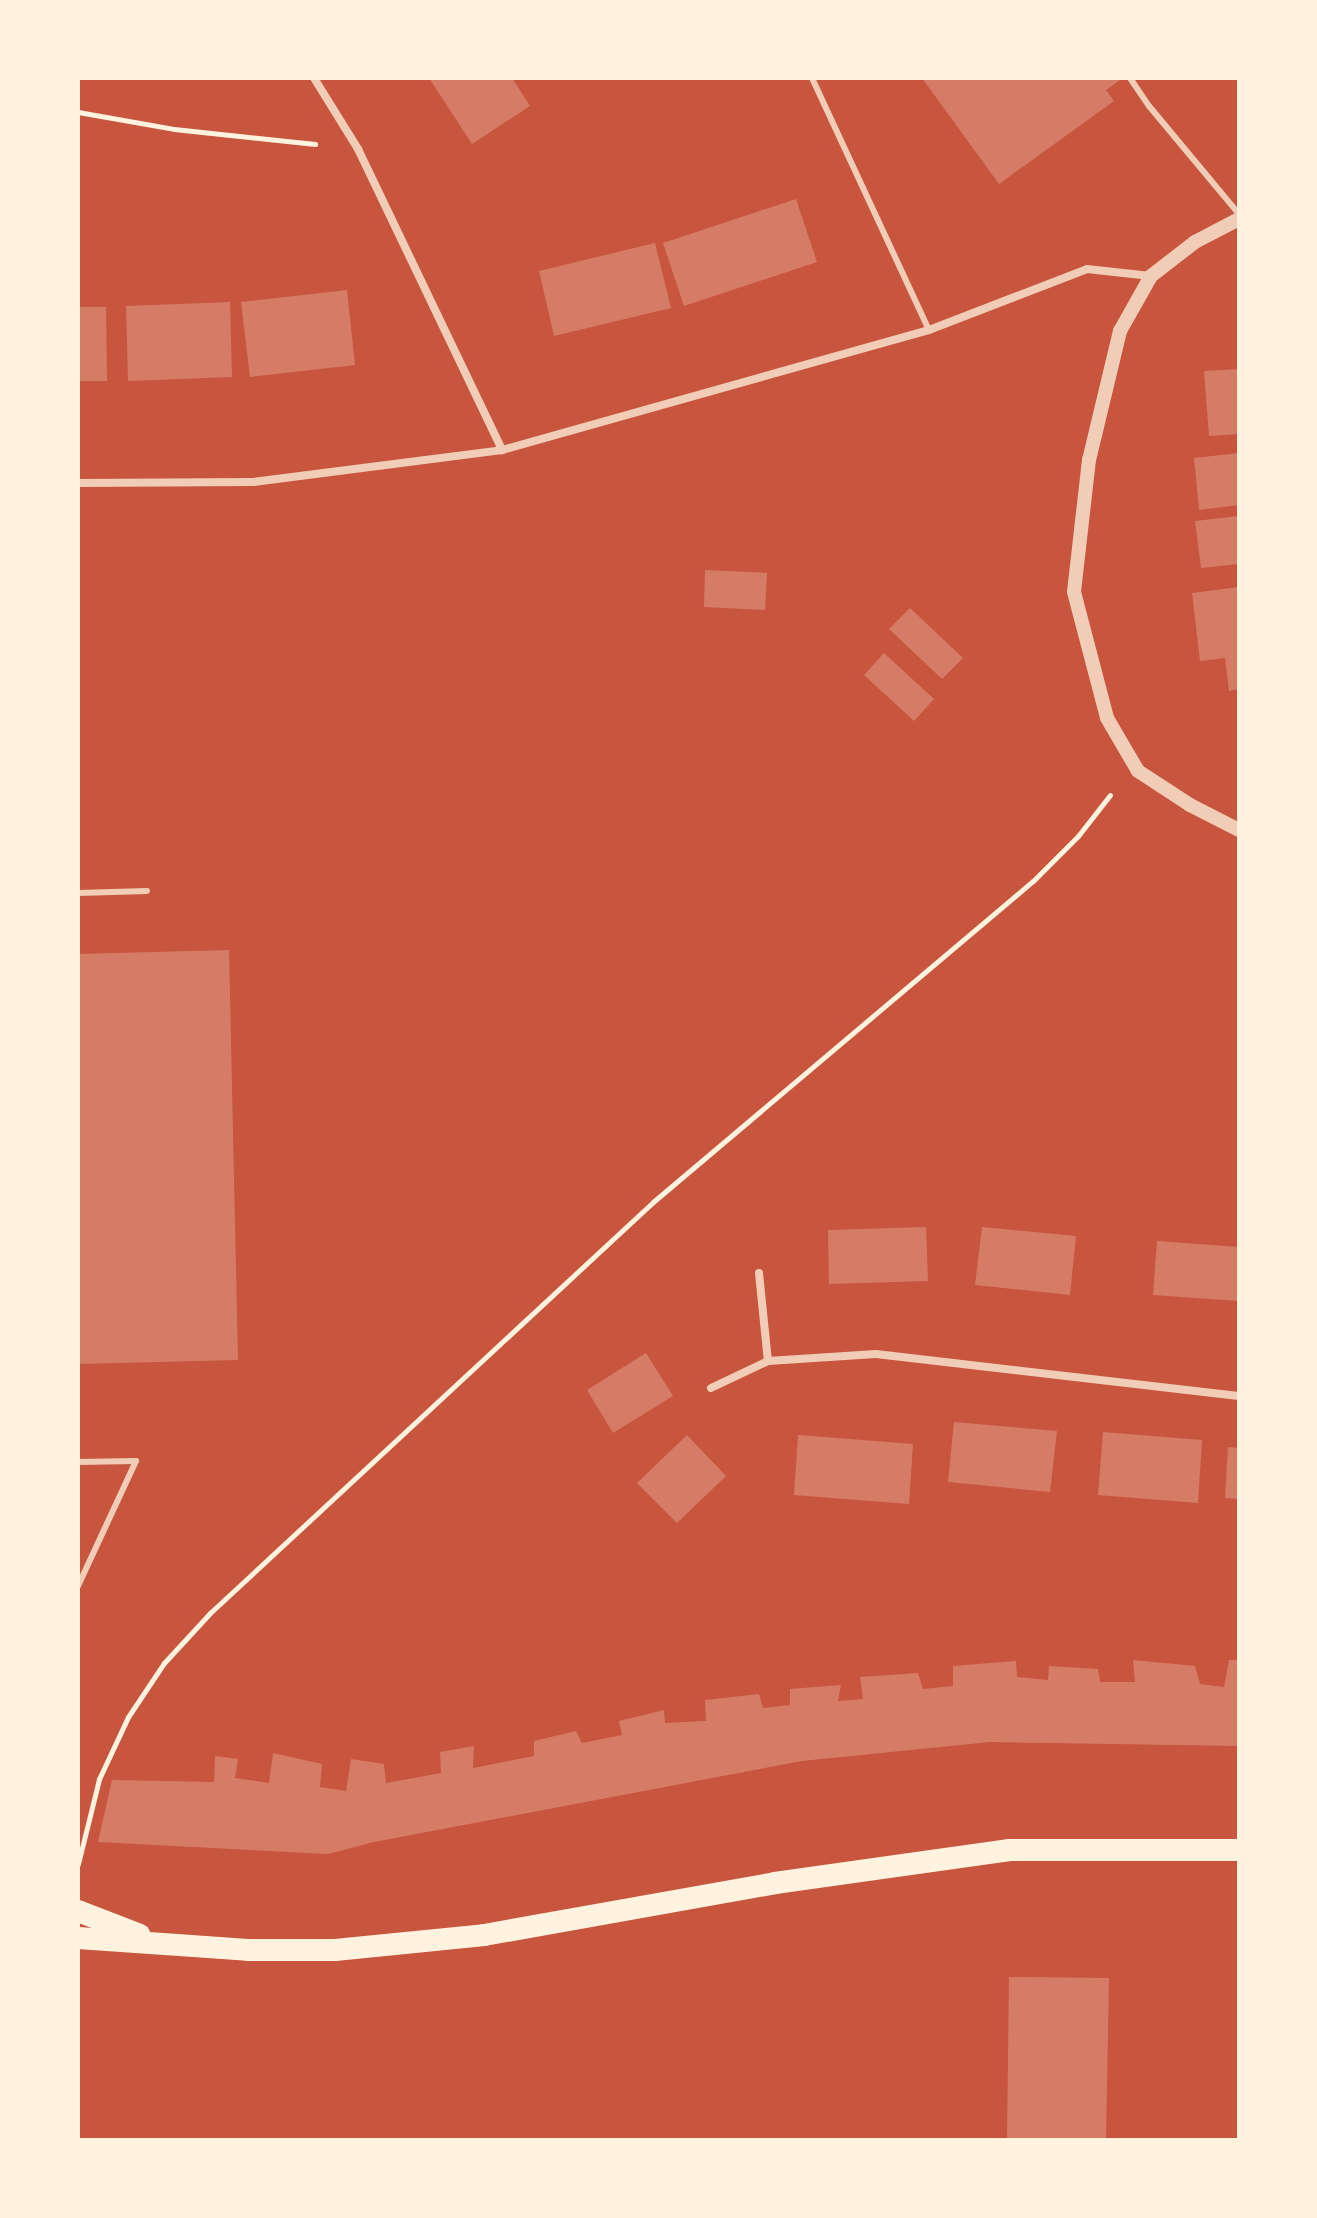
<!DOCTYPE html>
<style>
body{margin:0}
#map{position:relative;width:1317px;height:2218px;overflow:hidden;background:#c8553d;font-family:"Titillium Web",sans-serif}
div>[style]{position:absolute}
.building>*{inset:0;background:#d67c66}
.path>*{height:5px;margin:-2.5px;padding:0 2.5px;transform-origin:2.5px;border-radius:2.5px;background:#fff3e0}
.service>*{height:6px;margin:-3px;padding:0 3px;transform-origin:3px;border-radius:3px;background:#f1ccb7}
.minor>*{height:8px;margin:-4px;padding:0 4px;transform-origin:4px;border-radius:4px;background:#f1ccb7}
.tertiary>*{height:14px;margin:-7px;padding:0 7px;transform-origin:7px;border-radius:7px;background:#f1ccb7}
.trunk>*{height:22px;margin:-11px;padding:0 11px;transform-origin:11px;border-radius:11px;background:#fff3e0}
span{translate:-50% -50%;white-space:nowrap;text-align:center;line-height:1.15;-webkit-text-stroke:6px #fff3e0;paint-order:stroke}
.frame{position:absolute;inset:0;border:80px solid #fff3e0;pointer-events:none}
</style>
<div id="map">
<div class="building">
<i style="clip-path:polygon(429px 78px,512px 78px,530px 106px,472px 144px)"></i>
<i style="clip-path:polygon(922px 78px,1123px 78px,1106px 90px,1114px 101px,999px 184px)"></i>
<i style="clip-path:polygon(796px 199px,817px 262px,684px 306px,663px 243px)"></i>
<i style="clip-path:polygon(655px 243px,671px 308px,554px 336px,539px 271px)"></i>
<i style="clip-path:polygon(347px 290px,355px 365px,250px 377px,241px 302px)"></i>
<i style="clip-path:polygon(230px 302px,232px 377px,128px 381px,126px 306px)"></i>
<i style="clip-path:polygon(78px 307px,106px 307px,107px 381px,78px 381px)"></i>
<i style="clip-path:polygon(1239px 369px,1239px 434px,1209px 436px,1204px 371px)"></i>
<i style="clip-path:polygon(1239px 453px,1239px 505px,1199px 510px,1194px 458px)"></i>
<i style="clip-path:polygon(1239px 516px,1239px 564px,1201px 568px,1195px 521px)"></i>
<i style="clip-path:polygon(705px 570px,767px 573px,765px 610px,704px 607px)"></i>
<i style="clip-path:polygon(1239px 587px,1239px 689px,1229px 691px,1225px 658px,1200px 661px,1192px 593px)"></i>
<i style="clip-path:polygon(910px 608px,963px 658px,942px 679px,889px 629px)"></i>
<i style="clip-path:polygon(884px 653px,934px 699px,914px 721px,864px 675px)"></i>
<i style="clip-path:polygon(229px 950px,238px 1360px,78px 1364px,78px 954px)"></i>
<i style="clip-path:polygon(926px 1227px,928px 1281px,829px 1284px,828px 1230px)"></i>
<i style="clip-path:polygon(982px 1227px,1076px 1236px,1070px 1295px,975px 1285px)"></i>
<i style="clip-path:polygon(1157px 1241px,1239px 1247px,1239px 1301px,1153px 1295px)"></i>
<i style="clip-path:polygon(646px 1353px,673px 1396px,613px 1433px,587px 1390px)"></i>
<i style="clip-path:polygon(954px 1422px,1057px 1431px,1050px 1492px,948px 1482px)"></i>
<i style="clip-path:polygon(1103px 1432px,1202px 1440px,1198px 1503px,1098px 1495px)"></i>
<i style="clip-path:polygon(687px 1435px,726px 1476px,677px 1523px,637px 1483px)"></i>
<i style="clip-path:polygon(798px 1435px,913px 1444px,909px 1504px,794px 1495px)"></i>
<i style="clip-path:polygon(1228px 1447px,1239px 1448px,1239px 1499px,1225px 1498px)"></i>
<i style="clip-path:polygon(1133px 1660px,1195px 1666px,1200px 1684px,1224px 1687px,1229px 1660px,1239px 1660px,1239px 1746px,990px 1742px,802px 1761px,374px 1842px,328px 1854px,98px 1842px,112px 1780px,214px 1782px,215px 1756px,238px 1759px,235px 1778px,269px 1783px,273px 1753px,322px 1764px,320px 1787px,346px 1791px,351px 1759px,384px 1764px,386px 1783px,441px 1773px,440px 1752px,474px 1746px,473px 1768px,534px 1756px,534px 1741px,576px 1731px,582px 1743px,622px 1735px,619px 1721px,664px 1710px,665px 1723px,706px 1721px,705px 1700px,759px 1694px,763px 1708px,790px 1705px,790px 1689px,841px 1685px,838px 1701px,863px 1699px,860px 1677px,918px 1673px,923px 1689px,953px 1686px,953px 1666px,1016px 1661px,1017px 1677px,1048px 1680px,1049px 1666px,1098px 1669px,1100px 1682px,1135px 1682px)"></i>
<i style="clip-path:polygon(1009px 1977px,1109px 1978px,1106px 2140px,1007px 2140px)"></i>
</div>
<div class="path">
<i style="left:78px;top:112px;width:97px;rotate:10deg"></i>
<i style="left:174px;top:129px;width:142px;rotate:6.1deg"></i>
<i style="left:78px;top:1864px;width:88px;rotate:-76.1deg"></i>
<i style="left:99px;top:1779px;width:68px;rotate:-64.9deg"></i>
<i style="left:128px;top:1717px;width:65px;rotate:-56.3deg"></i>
<i style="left:164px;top:1663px;width:68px;rotate:-47.4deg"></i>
<i style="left:210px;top:1613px;width:604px;rotate:-42.85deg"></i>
<i style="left:653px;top:1202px;width:497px;rotate:-40.2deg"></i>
<i style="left:1033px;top:881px;width:64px;rotate:-45deg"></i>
<i style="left:1078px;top:836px;width:52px;rotate:-52deg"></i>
</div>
<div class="service">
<i style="left:812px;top:78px;width:278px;rotate:65.1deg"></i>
<i style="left:1130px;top:78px;width:34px;rotate:56deg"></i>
<i style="left:1149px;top:106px;width:141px;rotate:50.2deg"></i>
<i style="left:78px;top:893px;width:69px;rotate:-1.7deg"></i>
<i style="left:78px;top:1462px;width:58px;rotate:-1deg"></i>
<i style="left:136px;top:1461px;width:138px;rotate:114.9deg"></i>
</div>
<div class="minor">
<i style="left:314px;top:78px;width:84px;rotate:58.2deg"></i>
<i style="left:358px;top:149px;width:334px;rotate:64.4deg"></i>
<i style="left:78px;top:483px;width:175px;rotate:-0.3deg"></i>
<i style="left:253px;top:482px;width:251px;rotate:-7.3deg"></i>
<i style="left:502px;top:450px;width:444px;rotate:-15.7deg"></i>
<i style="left:929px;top:330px;width:169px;rotate:-21.1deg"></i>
<i style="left:1087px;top:269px;width:64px;rotate:6.2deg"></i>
<i style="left:759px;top:1273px;width:88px;rotate:84.2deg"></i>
<i style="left:768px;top:1361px;width:108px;rotate:-3.7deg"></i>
<i style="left:876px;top:1354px;width:365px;rotate:6.6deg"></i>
<i style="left:711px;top:1388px;width:63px;rotate:-25.3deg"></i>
</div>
<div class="tertiary">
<i style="left:1239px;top:219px;width:50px;rotate:152.4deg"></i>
<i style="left:1195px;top:242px;width:56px;rotate:142.3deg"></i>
<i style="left:1151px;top:276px;width:63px;rotate:119.4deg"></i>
<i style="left:1120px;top:331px;width:133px;rotate:103.5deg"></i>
<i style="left:1089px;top:460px;width:133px;rotate:96.5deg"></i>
<i style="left:1074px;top:592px;width:130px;rotate:75.3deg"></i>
<i style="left:1107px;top:718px;width:61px;rotate:59.7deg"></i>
<i style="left:1138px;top:771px;width:62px;rotate:33.2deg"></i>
<i style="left:1190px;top:805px;width:55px;rotate:27deg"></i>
</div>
<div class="trunk">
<i style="left:78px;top:1911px;width:66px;rotate:21.2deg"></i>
<i style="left:78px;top:1938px;width:170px;rotate:4deg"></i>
<i style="left:248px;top:1950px;width:87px"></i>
<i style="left:335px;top:1950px;width:150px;rotate:-5.7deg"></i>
<i style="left:484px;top:1935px;width:296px;rotate:-10.1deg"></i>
<i style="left:775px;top:1883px;width:237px;rotate:-8deg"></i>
<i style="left:1010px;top:1850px;width:229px"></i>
</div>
<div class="frame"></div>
</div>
